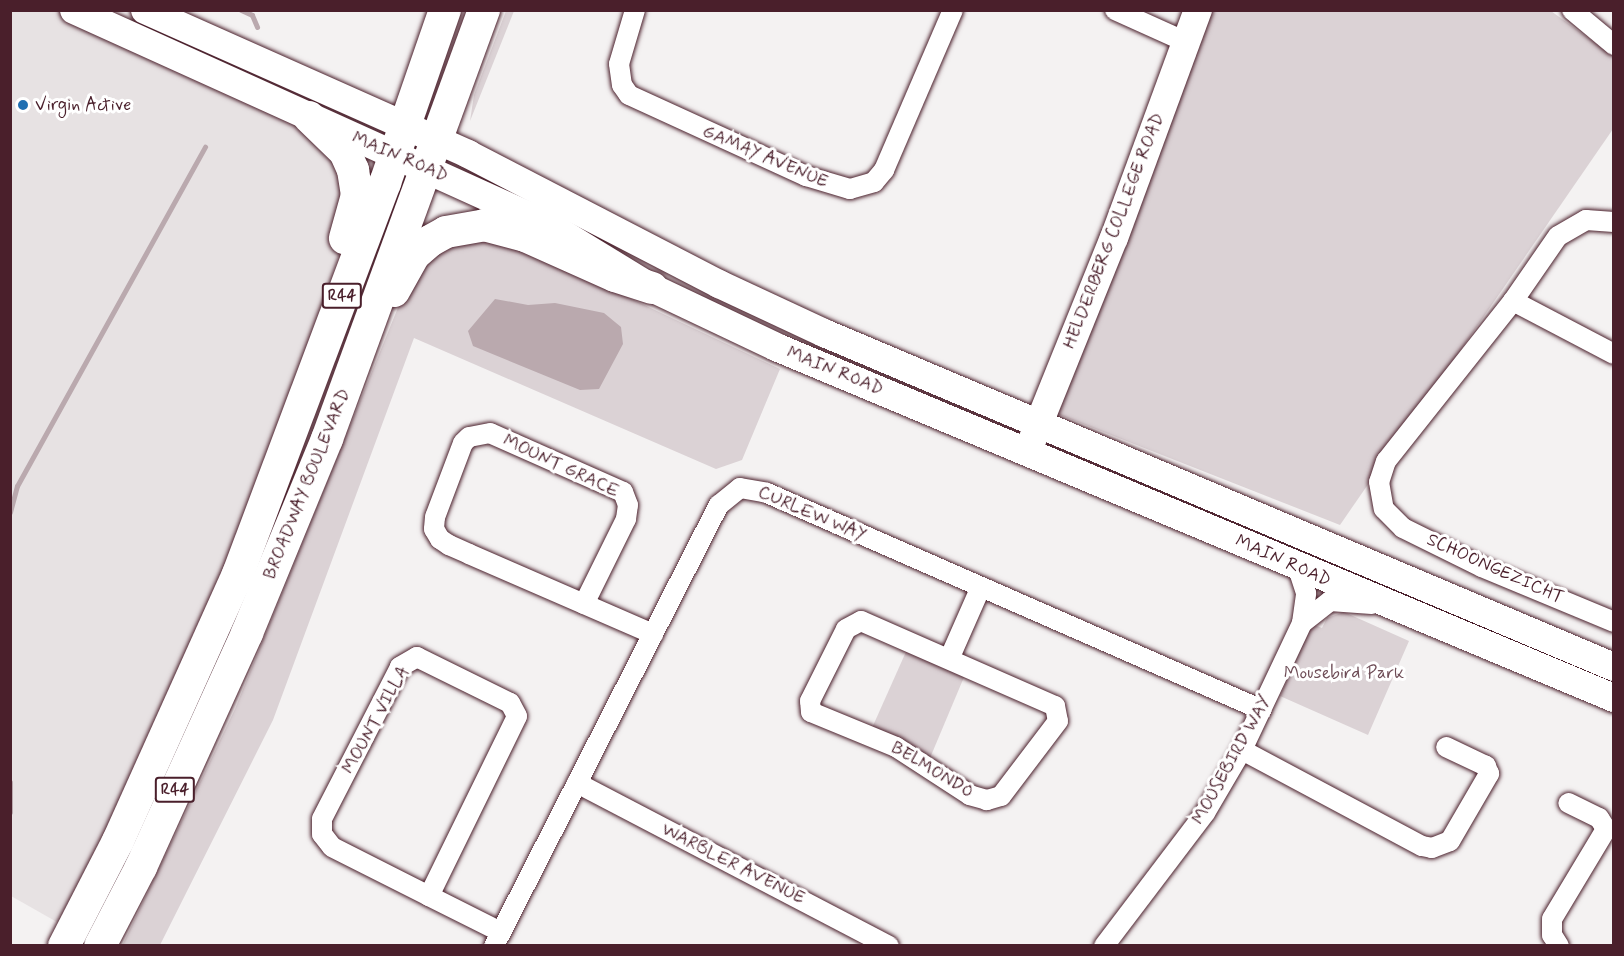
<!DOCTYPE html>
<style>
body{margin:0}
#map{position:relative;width:1624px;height:956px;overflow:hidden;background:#f4f2f2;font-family:Mynerve,sans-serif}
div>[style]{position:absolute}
.built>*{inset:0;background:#e7e2e3}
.green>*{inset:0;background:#dbd2d5}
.water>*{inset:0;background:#baa9ae}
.stream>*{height:5px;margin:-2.5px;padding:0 2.5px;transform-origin:2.5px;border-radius:2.5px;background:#baa9ae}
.roads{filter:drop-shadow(0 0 2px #4a1f2b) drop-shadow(0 0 2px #4a1f2b)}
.street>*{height:20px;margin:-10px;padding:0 10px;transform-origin:10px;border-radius:10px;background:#fff}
.secondary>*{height:28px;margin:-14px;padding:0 14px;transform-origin:14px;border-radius:14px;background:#fff}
.primary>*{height:32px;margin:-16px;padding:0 16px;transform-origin:16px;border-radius:16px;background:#fff}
.dots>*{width:16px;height:16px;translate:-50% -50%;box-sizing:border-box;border:3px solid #fff;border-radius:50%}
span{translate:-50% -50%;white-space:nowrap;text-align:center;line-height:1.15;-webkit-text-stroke:6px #fff;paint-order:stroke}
.shield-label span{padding:2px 4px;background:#fff;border:2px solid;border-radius:4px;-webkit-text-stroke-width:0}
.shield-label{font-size:16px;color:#4a1f2b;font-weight:700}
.poi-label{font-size:18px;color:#4a1f2b}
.left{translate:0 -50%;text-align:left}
.street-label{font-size:18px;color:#4a1f2b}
.park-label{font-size:18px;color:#6e4c56}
.frame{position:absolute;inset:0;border:12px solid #4a1f2b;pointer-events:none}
</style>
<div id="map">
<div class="built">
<i style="clip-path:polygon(11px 11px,73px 11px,321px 125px,353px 206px,285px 435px,71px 930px,11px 896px)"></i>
</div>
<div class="green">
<i style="clip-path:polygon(506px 11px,514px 11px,470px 121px,474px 95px)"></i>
<i style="clip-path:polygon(1207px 11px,1551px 11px,1613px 56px,1613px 129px,1340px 525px,1045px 409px)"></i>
<i style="clip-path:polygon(493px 238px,515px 244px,780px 369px,742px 460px,716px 469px,414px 338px,273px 720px,160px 945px,122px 946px,235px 709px,410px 278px,455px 239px)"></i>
<i style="clip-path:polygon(1344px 612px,1409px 641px,1368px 735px,1280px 696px,1312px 624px,1322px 628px,1327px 618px)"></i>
<i style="clip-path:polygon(909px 645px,967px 670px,930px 758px,872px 728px)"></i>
</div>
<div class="water">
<i style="clip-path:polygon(495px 299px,528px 305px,555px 303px,604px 313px,621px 327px,623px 344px,599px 389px,580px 390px,473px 346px,468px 331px)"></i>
</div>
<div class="stream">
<i style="left:241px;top:10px;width:12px;rotate:24deg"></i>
<i style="left:252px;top:15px;width:13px;rotate:67deg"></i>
<i style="left:10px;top:512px;width:27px;rotate:-75deg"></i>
<i style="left:17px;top:486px;width:388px;rotate:-61deg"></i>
<i style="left:10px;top:782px;width:30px;rotate:90deg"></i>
</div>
<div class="roads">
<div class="street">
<i style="left:635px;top:10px;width:56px;rotate:106.5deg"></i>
<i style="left:619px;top:64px;width:21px;rotate:82deg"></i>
<i style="left:622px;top:85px;width:12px;rotate:55deg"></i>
<i style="left:629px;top:95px;width:195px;rotate:24.6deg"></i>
<i style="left:806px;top:176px;width:46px;rotate:16.5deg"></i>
<i style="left:850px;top:189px;width:25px;rotate:-16deg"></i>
<i style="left:874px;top:182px;width:16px;rotate:-50deg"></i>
<i style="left:884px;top:170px;width:174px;rotate:-66.7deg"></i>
<i style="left:1115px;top:10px;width:78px;rotate:24.3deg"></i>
<i style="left:1572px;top:10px;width:55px;rotate:39.8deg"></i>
<i style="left:1614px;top:222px;width:28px;rotate:-176deg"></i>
<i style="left:1586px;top:220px;width:32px;rotate:150deg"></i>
<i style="left:1558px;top:236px;width:79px;rotate:124.7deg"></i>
<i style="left:1513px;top:301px;width:204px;rotate:128.4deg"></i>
<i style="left:1386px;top:461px;width:22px;rotate:108deg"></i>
<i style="left:1379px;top:482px;width:27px;rotate:80deg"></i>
<i style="left:1384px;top:509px;width:27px;rotate:45deg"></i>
<i style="left:1403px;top:528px;width:88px;rotate:26.3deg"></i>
<i style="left:1482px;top:567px;width:143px;rotate:22.6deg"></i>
<i style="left:1513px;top:301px;width:114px;rotate:27.7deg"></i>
<i style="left:584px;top:604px;width:95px;rotate:-63.7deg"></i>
<i style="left:626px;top:519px;width:14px;rotate:-82deg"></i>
<i style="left:628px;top:505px;width:14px;rotate:-111deg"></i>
<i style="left:623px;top:492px;width:145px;rotate:-156.1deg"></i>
<i style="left:490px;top:433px;width:21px;rotate:169deg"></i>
<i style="left:469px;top:437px;width:8px;rotate:135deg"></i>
<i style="left:463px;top:443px;width:79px;rotate:110.7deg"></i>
<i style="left:435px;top:517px;width:12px;rotate:95deg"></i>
<i style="left:434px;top:529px;width:12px;rotate:59deg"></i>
<i style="left:440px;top:539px;width:11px;rotate:34deg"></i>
<i style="left:449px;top:545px;width:22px;rotate:24deg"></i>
<i style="left:469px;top:554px;width:201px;rotate:23.5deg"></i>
<i style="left:861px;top:621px;width:212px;rotate:23.7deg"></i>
<i style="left:1055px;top:706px;width:15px;rotate:79deg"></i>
<i style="left:1058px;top:721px;width:94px;rotate:127.2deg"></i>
<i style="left:1001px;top:796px;width:15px;rotate:164deg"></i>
<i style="left:987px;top:800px;width:18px;rotate:-164deg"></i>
<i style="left:970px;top:795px;width:88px;rotate:-147deg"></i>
<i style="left:896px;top:747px;width:92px;rotate:-157.6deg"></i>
<i style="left:811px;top:712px;width:11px;rotate:-95deg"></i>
<i style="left:810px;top:701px;width:80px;rotate:-63.4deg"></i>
<i style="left:846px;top:629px;width:17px;rotate:-28deg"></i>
<i style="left:1302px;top:623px;width:36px;rotate:-38deg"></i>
<i style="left:1330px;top:601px;width:42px;rotate:4.1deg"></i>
<i style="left:950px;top:657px;width:74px;rotate:-66.2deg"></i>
<i style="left:1242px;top:750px;width:204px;rotate:28.1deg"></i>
<i style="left:1422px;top:846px;width:10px;rotate:11deg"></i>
<i style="left:1432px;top:848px;width:19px;rotate:-21deg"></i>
<i style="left:1450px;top:841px;width:78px;rotate:-59.8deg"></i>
<i style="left:1489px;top:774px;width:9px;rotate:-111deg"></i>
<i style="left:1486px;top:766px;width:44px;rotate:-154.6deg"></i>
<i style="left:577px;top:783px;width:352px;rotate:27.6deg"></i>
<i style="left:429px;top:896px;width:200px;rotate:-63.9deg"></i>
<i style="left:517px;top:716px;width:15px;rotate:-118deg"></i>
<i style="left:510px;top:703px;width:104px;rotate:-153.7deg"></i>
<i style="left:417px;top:657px;width:20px;rotate:150deg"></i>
<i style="left:400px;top:667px;width:171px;rotate:117.2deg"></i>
<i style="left:322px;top:819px;width:15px;rotate:90deg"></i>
<i style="left:322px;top:834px;width:16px;rotate:52deg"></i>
<i style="left:332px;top:847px;width:109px;rotate:26.8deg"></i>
<i style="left:429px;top:896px;width:80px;rotate:26.6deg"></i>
<i style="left:494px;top:946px;width:495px;rotate:-63deg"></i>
<i style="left:719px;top:505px;width:27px;rotate:-39deg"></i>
<i style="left:740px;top:488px;width:27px;rotate:10deg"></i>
<i style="left:767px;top:493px;width:540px;rotate:23.67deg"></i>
<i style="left:1104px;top:946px;width:167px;rotate:-52.8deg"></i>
<i style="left:1205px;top:813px;width:73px;rotate:-59.6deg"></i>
<i style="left:1242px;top:750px;width:140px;rotate:-64.7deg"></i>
<i style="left:1302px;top:623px;width:30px;rotate:-82deg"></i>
<i style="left:1306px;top:593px;width:25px;rotate:-108deg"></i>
<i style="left:1559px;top:946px;width:13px;rotate:-122deg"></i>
<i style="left:1552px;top:935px;width:16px;rotate:-90deg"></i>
<i style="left:1552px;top:919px;width:105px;rotate:-59deg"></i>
<i style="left:1606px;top:829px;width:13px;rotate:-122deg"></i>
<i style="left:1599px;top:818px;width:34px;rotate:-154deg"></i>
</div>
<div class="secondary">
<i style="left:74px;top:10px;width:519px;rotate:24.34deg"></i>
<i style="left:547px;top:224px;width:123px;rotate:31.4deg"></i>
<i style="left:652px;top:288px;width:137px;rotate:25.4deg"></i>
<i style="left:776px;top:347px;width:909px;rotate:22.73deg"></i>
<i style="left:145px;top:10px;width:354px;rotate:24deg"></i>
<i style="left:468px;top:154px;width:283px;rotate:27.4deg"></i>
<i style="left:719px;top:284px;width:116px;rotate:25deg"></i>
<i style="left:824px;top:333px;width:858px;rotate:22.92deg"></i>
<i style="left:1031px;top:443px;width:221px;rotate:-68deg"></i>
<i style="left:1114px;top:238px;width:243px;rotate:-69.8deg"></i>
</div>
<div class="primary">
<i style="left:309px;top:117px;width:50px;rotate:44.2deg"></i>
<i style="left:345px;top:152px;width:20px;rotate:66deg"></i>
<i style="left:353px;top:170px;width:25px;rotate:81deg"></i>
<i style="left:357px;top:195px;width:45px;rotate:105.6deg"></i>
<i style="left:394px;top:291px;width:41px;rotate:-60.9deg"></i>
<i style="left:414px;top:255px;width:21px;rotate:-41deg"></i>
<i style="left:430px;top:241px;width:18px;rotate:-29deg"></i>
<i style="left:446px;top:232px;width:39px;rotate:-10deg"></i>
<i style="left:484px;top:225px;width:42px;rotate:15deg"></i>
<i style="left:525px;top:236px;width:98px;rotate:24deg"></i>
<i style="left:615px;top:276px;width:39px;rotate:18deg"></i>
<i style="left:64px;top:946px;width:118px;rotate:-62.8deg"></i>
<i style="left:118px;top:841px;width:293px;rotate:-65.8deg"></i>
<i style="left:238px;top:574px;width:418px;rotate:-69.4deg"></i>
<i style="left:385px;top:183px;width:183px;rotate:-70.9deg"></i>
<i style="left:100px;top:946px;width:89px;rotate:-62.6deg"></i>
<i style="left:141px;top:867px;width:257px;rotate:-65.6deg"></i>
<i style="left:247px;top:633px;width:210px;rotate:-67.6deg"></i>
<i style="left:327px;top:439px;width:457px;rotate:-69.9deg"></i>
</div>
</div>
<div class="dots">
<i style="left:23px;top:105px;background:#1f6fb2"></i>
</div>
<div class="shield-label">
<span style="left:342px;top:296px">R44</span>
<span style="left:175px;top:790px">R44</span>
</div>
<div class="poi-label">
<span class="left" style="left:35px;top:105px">Virgin Active</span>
</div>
<div class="street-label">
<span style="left:400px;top:157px;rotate:23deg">MAIN ROAD</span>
<span style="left:765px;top:157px;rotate:23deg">GAMAY AVENUE</span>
<span style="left:1114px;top:231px;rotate:-69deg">HELDERBERG COLLEGE ROAD</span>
<span style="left:835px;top:371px;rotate:22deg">MAIN ROAD</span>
<span style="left:561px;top:466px;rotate:25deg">MOUNT GRACE</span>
<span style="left:307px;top:484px;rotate:-68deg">BROADWAY BOULEVARD</span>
<span style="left:812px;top:514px;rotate:23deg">CURLEW WAY</span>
<span style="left:1283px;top:561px;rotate:24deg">MAIN ROAD</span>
<span style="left:1495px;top:569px;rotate:24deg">SCHOONGEZICHT</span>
<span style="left:376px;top:720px;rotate:-61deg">MOUNT VILLA</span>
<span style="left:1232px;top:760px;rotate:-61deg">MOUSEBIRD WAY</span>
<span style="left:932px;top:770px;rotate:31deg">BELMONDO</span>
<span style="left:733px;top:864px;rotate:27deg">WARBLER AVENUE</span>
</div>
<div class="park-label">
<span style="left:1344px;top:673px">Mousebird Park</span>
</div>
<div class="frame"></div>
</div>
